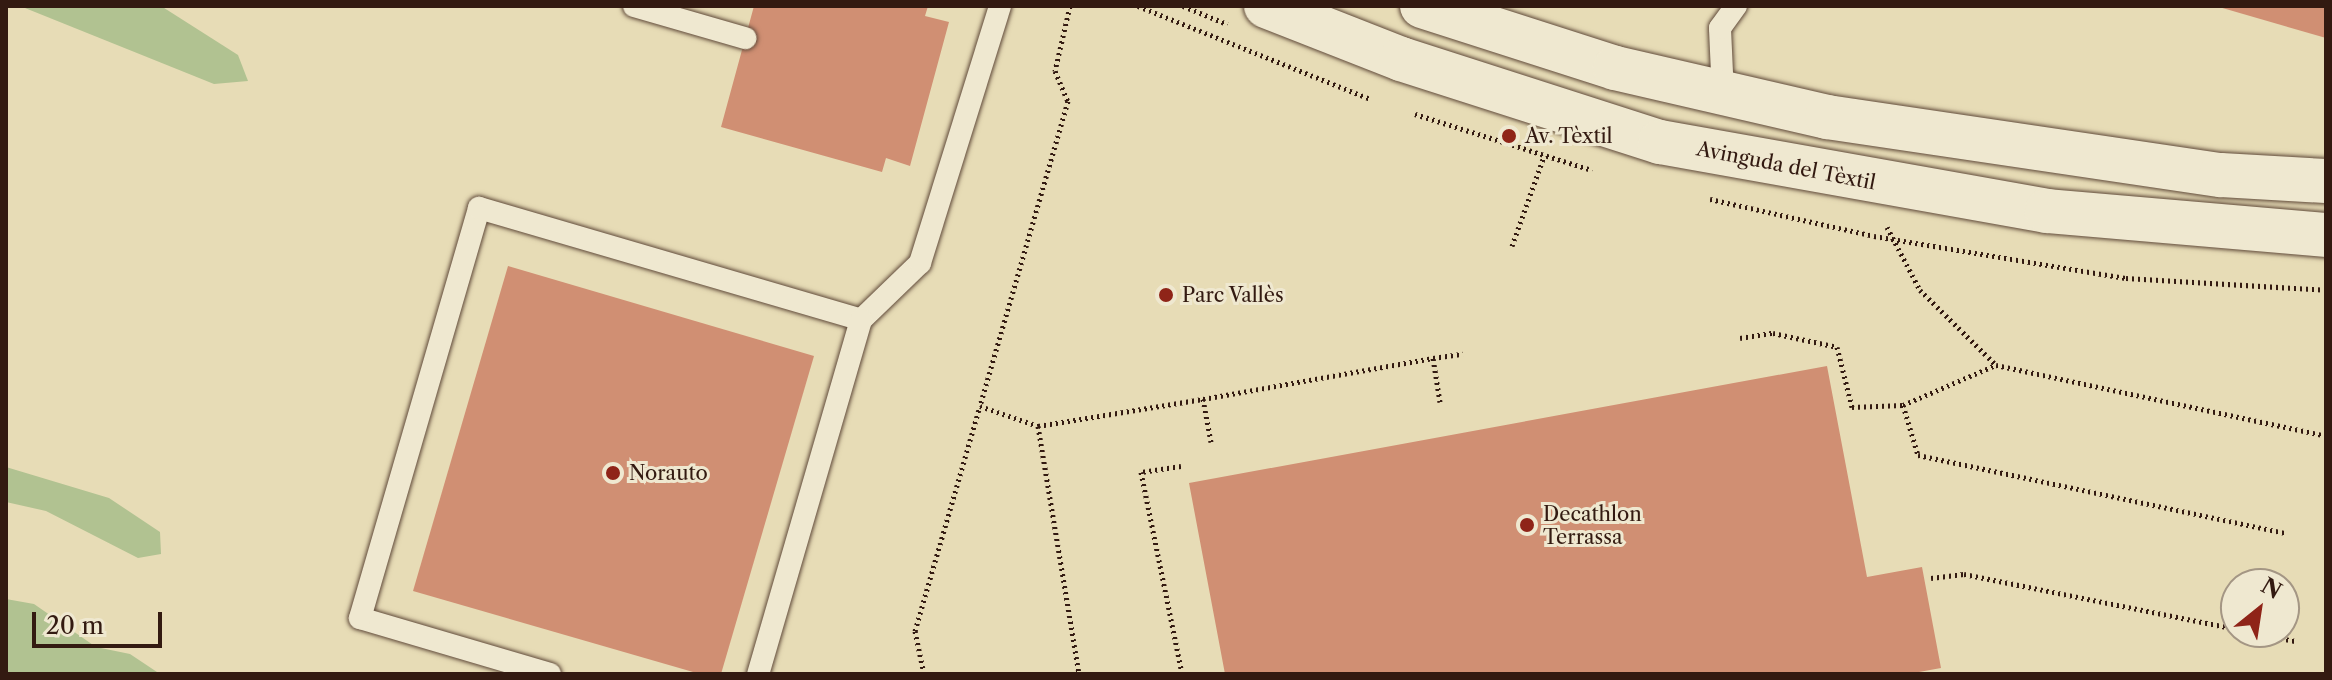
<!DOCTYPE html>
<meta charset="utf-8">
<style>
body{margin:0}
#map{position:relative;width:2332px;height:680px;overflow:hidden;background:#e7dcb6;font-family:"Libre Caslon Text",serif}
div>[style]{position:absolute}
.green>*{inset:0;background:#b1c291}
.building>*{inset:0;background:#d08f73}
.path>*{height:5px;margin-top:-2.5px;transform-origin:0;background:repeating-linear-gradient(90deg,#331a11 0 2px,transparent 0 6px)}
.roads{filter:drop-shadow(0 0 2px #604a3a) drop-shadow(0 0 2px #604a3a)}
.service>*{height:22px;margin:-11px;padding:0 11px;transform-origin:11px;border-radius:11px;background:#efe8d0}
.minor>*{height:44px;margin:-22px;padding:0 22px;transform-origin:22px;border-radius:22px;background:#efe8d0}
.dots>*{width:22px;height:22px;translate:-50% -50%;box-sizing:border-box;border:4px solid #efe8d0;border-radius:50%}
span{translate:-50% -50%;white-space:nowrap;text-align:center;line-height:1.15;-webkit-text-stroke:6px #efe8d0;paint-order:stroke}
.poi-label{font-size:20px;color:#331a11}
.left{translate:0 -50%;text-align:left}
.street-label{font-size:20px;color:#331a11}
.frame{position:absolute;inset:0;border:8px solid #331a11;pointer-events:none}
.north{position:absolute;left:2220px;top:568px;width:80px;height:80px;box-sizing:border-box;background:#efe8d0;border:2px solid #a49684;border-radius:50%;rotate:30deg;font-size:22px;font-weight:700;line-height:32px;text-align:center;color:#331a11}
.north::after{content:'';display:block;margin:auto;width:28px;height:36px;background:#8f2418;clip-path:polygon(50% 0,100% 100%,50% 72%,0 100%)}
.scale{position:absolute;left:32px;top:612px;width:130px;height:36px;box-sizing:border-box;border:4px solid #331a11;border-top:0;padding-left:10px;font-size:24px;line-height:28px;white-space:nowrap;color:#331a11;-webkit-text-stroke:6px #efe8d0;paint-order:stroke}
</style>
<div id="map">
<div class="green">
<i style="clip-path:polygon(20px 6px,161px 6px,238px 55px,248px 81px,214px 84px)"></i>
<i style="clip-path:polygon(6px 467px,109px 498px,160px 532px,161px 554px,138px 558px,46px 511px,6px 502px)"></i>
<i style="clip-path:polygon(6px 599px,34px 604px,96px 647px,130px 654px,160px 674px,6px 674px)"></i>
</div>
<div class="building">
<i style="clip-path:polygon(754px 6px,928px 6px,925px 16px,949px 22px,910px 166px,886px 158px,882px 172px,721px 127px)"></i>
<i style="clip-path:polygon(2219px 6px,2326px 6px,2326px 38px,2219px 7px)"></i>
<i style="clip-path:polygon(508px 266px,814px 356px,721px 674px,700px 674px,413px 591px)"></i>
<i style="clip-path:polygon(1827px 366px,1867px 577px,1922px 567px,1941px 668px,1908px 674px,1225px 674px,1189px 483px)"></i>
</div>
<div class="path">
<i style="left:1070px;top:6px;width:67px;rotate:103deg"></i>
<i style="left:1055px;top:71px;width:33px;rotate:67deg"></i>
<i style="left:1068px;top:101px;width:317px;rotate:106.1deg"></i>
<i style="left:980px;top:406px;width:61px;rotate:19deg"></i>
<i style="left:1038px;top:426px;width:167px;rotate:-9.3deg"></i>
<i style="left:1138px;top:6px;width:251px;rotate:21.8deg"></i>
<i style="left:1183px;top:6px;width:48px;rotate:22.2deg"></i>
<i style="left:1415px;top:114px;width:186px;rotate:17.6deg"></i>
<i style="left:1710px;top:199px;width:168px;rotate:12.7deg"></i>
<i style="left:1874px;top:236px;width:255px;rotate:9.5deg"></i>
<i style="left:2126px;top:278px;width:200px;rotate:3.4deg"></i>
<i style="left:1887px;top:227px;width:71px;rotate:62.4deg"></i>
<i style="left:1920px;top:290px;width:107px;rotate:44.6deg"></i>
<i style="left:1996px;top:365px;width:338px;rotate:12.1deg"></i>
<i style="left:1512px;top:246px;width:96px;rotate:-70.4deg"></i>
<i style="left:1740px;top:338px;width:33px;rotate:-9deg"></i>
<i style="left:1773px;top:333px;width:66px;rotate:12.3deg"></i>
<i style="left:1837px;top:347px;width:62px;rotate:76deg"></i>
<i style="left:1852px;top:407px;width:51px;rotate:-2.2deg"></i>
<i style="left:1903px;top:405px;width:101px;rotate:-23.3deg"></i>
<i style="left:1440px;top:402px;width:45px;rotate:-99deg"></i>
<i style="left:1433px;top:358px;width:30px;rotate:-8deg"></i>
<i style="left:1903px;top:405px;width:52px;rotate:73.3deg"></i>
<i style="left:1918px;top:455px;width:376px;rotate:12deg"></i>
<i style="left:1038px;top:426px;width:251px;rotate:80.6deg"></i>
<i style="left:1211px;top:442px;width:44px;rotate:-100.5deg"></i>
<i style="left:1203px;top:399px;width:234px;rotate:-10.1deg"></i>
<i style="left:1181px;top:466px;width:40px;rotate:171.5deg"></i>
<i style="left:1141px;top:472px;width:206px;rotate:78.5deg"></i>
<i style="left:1931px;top:578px;width:33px;rotate:-7deg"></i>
<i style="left:1964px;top:574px;width:278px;rotate:11.4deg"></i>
<i style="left:2251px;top:632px;width:45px;rotate:11.6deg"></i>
<i style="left:924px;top:674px;width:44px;rotate:-101.8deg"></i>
<i style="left:915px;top:631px;width:234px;rotate:-73.9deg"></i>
</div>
<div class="roads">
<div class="service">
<i style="left:634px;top:6px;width:116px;rotate:16.1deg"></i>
<i style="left:1723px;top:95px;width:67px;rotate:-92.6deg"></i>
<i style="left:1720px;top:28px;width:27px;rotate:-54deg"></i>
<i style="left:861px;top:320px;width:82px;rotate:-44deg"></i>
<i style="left:920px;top:263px;width:269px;rotate:-72.7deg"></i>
<i style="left:550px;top:674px;width:198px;rotate:-163.6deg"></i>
<i style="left:360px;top:618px;width:427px;rotate:-73.8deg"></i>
<i style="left:479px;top:208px;width:398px;rotate:16.3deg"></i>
<i style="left:861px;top:320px;width:369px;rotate:106.2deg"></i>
</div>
<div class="minor">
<i style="left:1266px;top:6px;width:145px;rotate:21.4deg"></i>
<i style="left:1401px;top:59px;width:272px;rotate:17.8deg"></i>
<i style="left:1660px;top:142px;width:393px;rotate:10.1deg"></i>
<i style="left:2047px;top:211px;width:280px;rotate:4.9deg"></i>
<i style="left:1422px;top:6px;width:203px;rotate:17.8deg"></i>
<i style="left:1615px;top:68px;width:218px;rotate:13deg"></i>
<i style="left:1827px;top:117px;width:398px;rotate:8.4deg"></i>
<i style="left:2221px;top:175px;width:105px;rotate:3.3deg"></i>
</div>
</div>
<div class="dots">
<i style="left:1509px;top:136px;background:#8f2418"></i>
<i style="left:1166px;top:295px;background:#8f2418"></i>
<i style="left:613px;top:473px;background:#8f2418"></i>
<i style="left:1527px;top:525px;background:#8f2418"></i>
</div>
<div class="poi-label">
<span class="left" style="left:1525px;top:136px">Av. Tèxtil</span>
<span class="left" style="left:1182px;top:295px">Parc Vallès</span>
<span class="left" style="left:629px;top:473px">Norauto</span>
<span class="left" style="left:1543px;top:526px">Decathlon<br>Terrassa</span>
</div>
<div class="street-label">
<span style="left:1786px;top:166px;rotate:11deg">Avinguda del Tèxtil</span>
</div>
<div class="frame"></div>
<div class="north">N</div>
<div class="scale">20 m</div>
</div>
